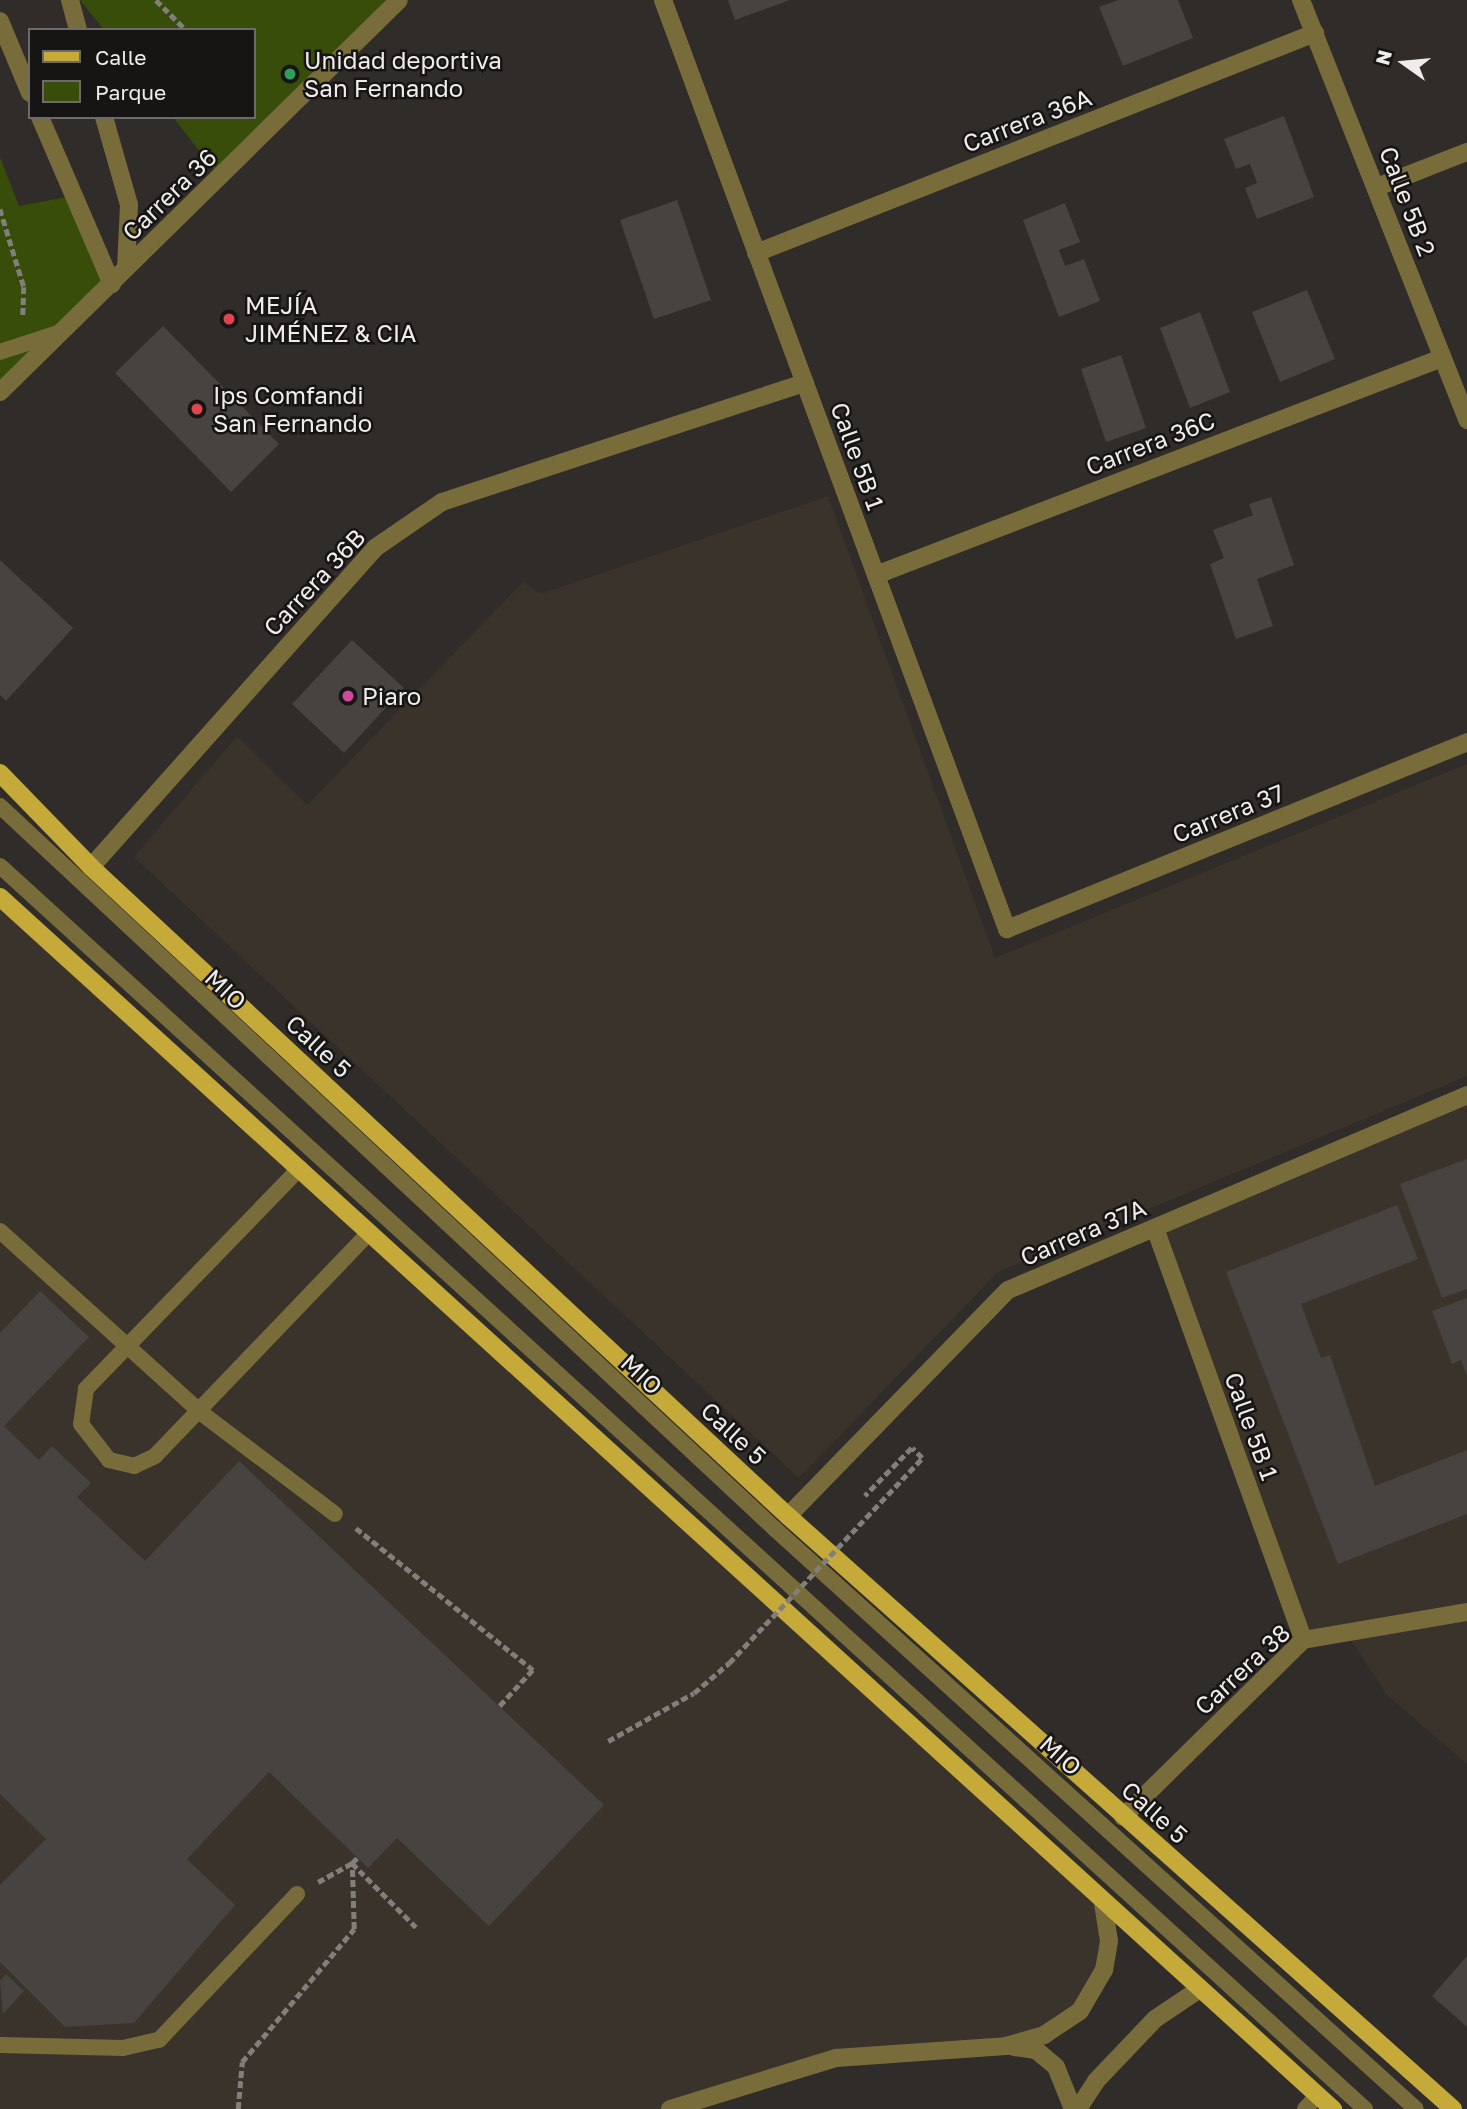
<!DOCTYPE html>
<meta charset="utf-8">
<style>
body{margin:0}
#map{position:relative;width:1467px;height:2109px;overflow:hidden;background:#2f2c29;font-family:"Golos Text",sans-serif}
div>[style]{position:absolute}
.built>*{inset:0;background:#3a332b}
.green>*{inset:0;background:#384d09}
.building>*{inset:0;background:#464340}
.path>*{height:4.5px;margin-top:-2.25px;transform-origin:0;background:repeating-linear-gradient(90deg,#817e7c 0 7px,transparent 0 10.5px)}
.service>*{height:16px;margin:-8px;padding:0 8px;transform-origin:8px;border-radius:8px;background:#796c3b}
.minor>*{height:18px;margin:-9px;padding:0 9px;transform-origin:9px;border-radius:9px;background:#796c3b}
.tertiary>*{height:18px;margin:-9px;padding:0 9px;transform-origin:9px;border-radius:9px;background:#796c3b}
.primary>*{height:18px;margin:-9px;padding:0 9px;transform-origin:9px;border-radius:9px;background:#c5a939}
.path-bridge>*{height:4.5px;margin-top:-2.25px;transform-origin:0;background:repeating-linear-gradient(90deg,#817e7c 0 7px,transparent 0 10.5px)}
.dots>*{width:19px;height:19px;translate:-50% -50%;box-sizing:border-box;border:4px solid #161514;border-radius:50%}
span{translate:-50% -50%;white-space:nowrap;text-align:center;line-height:1.15;-webkit-text-stroke:5px #161514;paint-order:stroke}
.poi-label{font-size:24px;color:#efedeb}
.left{translate:0 -50%;text-align:left}
.street-label{font-size:24px;color:#efedeb}
.legend{position:absolute;left:28px;top:28px;width:228px;height:91px;box-sizing:border-box;background:#161514;border:2px solid #6d6b6a;margin:0;padding:9px 12px;list-style:none;font-size:21px;color:#efedeb}
.legend li{display:flex;align-items:center;gap:14px;height:35px}
.legend b{width:35px;border:2px solid #6d6b6a}
.north{position:absolute;left:1369px;top:28px;width:70px;height:70px;-webkit-text-stroke:5px #161514;paint-order:stroke;rotate:285deg;font-size:19px;font-weight:700;line-height:28px;text-align:center;color:#efedeb}
.north::after{content:'';display:block;margin:auto;width:24px;height:32px;background:#efedeb;clip-path:polygon(50% 0,100% 100%,50% 72%,0 100%)}
</style>
<div id="map">
<div class="built">
<i style="clip-path:polygon(828px 496px,995px 958px,1467px 764px,1467px 1076px,998px 1272px,799px 1478px,134px 857px,237px 736px,307px 805px,523px 582px,541px 594px)"></i>
<i style="clip-path:polygon(0 897px,1103px 1903px,1109px 1941px,1092px 1995px,1044px 2035px,836px 2058px,670px 2109px,0 2109px)"></i>
<i style="clip-path:polygon(1467px 1095px,1467px 1764px,1387px 1695px,1346px 1633px,1303px 1640px,1155px 1228px)"></i>
</div>
<div class="green">
<i style="clip-path:polygon(80px 0,399px 0,221px 179px,173px 117px,254px 117px,254px 30px,104px 30px)"></i>
<i style="clip-path:polygon(0 157px,19px 206px,72px 196px,112px 284px,0 391px)"></i>
</div>
<div class="building">
<i style="clip-path:polygon(728px 0,790px 0,735px 20px)"></i>
<i style="clip-path:polygon(1118px 0,1178px 0,1193px 38px,1123px 66px,1099px 7px)"></i>
<i style="clip-path:polygon(1284px 116px,1314px 197px,1257px 219px,1245px 188px,1257px 183px,1250px 164px,1236px 169px,1224px 139px)"></i>
<i style="clip-path:polygon(677px 200px,711px 300px,654px 319px,620px 220px)"></i>
<i style="clip-path:polygon(1065px 203px,1080px 242px,1059px 250px,1065px 266px,1084px 259px,1100px 301px,1059px 317px,1023px 220px)"></i>
<i style="clip-path:polygon(1307px 290px,1335px 359px,1280px 382px,1252px 312px)"></i>
<i style="clip-path:polygon(1200px 312px,1230px 392px,1190px 408px,1160px 328px)"></i>
<i style="clip-path:polygon(163px 326px,279px 444px,231px 492px,115px 373px)"></i>
<i style="clip-path:polygon(1121px 355px,1146px 428px,1106px 442px,1081px 369px)"></i>
<i style="clip-path:polygon(1271px 497px,1294px 565px,1257px 579px,1273px 626px,1236px 639px,1210px 564px,1224px 558px,1213px 530px,1253px 515px,1249px 504px)"></i>
<i style="clip-path:polygon(0 560px,73px 628px,6px 701px,0 695px)"></i>
<i style="clip-path:polygon(352px 640px,404px 688px,344px 753px,292px 704px)"></i>
<i style="clip-path:polygon(1467px 1159px,1467px 1289px,1442px 1298px,1400px 1184px)"></i>
<i style="clip-path:polygon(1397px 1205px,1418px 1259px,1301px 1304px,1321px 1358px,1330px 1355px,1375px 1486px,1467px 1450px,1467px 1514px,1338px 1564px,1226px 1272px)"></i>
<i style="clip-path:polygon(40px 1291px,89px 1337px,4px 1426px,39px 1460px,52px 1446px,91px 1483px,77px 1497px,145px 1561px,239px 1461px,604px 1805px,489px 1926px,397px 1838px,368px 1868px,269px 1772px,187px 1859px,235px 1905px,134px 2023px,65px 2027px,0 1962px,0 1885px,46px 1839px,0 1794px,0 1333px)"></i>
<i style="clip-path:polygon(1467px 1298px,1467px 1376px,1461px 1360px,1452px 1364px,1432px 1311px)"></i>
<i style="clip-path:polygon(1467px 1956px,1467px 2027px,1432px 1996px)"></i>
<i style="clip-path:polygon(6px 1974px,24px 1991px,3px 2014px,0 1981px)"></i>
</div>
<div class="path">
<i style="left:156px;top:0;width:42px;rotate:45deg"></i>
<i style="left:0;top:209px;width:82px;rotate:72.9deg"></i>
<i style="left:24px;top:287px;width:30px;rotate:92deg"></i>
<i style="left:356px;top:1528px;width:227px;rotate:38.7deg"></i>
<i style="left:533px;top:1670px;width:49px;rotate:132.5deg"></i>
<i style="left:608px;top:1741px;width:98px;rotate:-29.2deg"></i>
<i style="left:694px;top:1693px;width:46px;rotate:-40.6deg"></i>
<i style="left:318px;top:1882px;width:39px;rotate:-29deg"></i>
<i style="left:352px;top:1863px;width:93px;rotate:45deg"></i>
<i style="left:238px;top:2109px;width:47px;rotate:-85.1deg"></i>
<i style="left:242px;top:2062px;width:174px;rotate:-49.9deg"></i>
<i style="left:354px;top:1929px;width:66px;rotate:-91.7deg"></i>
<i style="left:352px;top:1863px;width:8px;rotate:-45deg"></i>
</div>
<div class="service">
<i style="left:0;top:352px;width:64px;rotate:-18.2deg"></i>
<i style="left:0;top:806px;width:1060px;rotate:43.01deg"></i>
<i style="left:775px;top:1529px;width:864px;rotate:42.14deg"></i>
<i style="left:0;top:866px;width:1846px;rotate:42.32deg"></i>
<i style="left:300px;top:1168px;width:308px;rotate:134.1deg"></i>
<i style="left:86px;top:1389px;width:35px;rotate:98deg"></i>
<i style="left:81px;top:1424px;width:46px;rotate:52.1deg"></i>
<i style="left:109px;top:1460px;width:26px;rotate:13deg"></i>
<i style="left:134px;top:1466px;width:23px;rotate:-25deg"></i>
<i style="left:155px;top:1456px;width:310px;rotate:-46.2deg"></i>
<i style="left:0;top:1231px;width:270px;rotate:42.1deg"></i>
<i style="left:200px;top:1412px;width:169px;rotate:37.1deg"></i>
<i style="left:0;top:2045px;width:123px;rotate:1.4deg"></i>
<i style="left:123px;top:2048px;width:37px;rotate:-13deg"></i>
<i style="left:159px;top:2040px;width:201px;rotate:-46.6deg"></i>
<i style="left:1305px;top:2109px;width:18px;rotate:-47deg"></i>
</div>
<div class="minor">
<i style="left:70px;top:0;width:31px;rotate:75deg"></i>
<i style="left:663px;top:0;width:991px;rotate:69.68deg"></i>
<i style="left:1007px;top:929px;width:497px;rotate:-22.1deg"></i>
<i style="left:1301px;top:0;width:452px;rotate:68.4deg"></i>
<i style="left:0;top:21px;width:78px;rotate:67.4deg"></i>
<i style="left:40px;top:117px;width:182px;rotate:66.7deg"></i>
<i style="left:104px;top:117px;width:91px;rotate:74.1deg"></i>
<i style="left:129px;top:205px;width:63px;rotate:92.7deg"></i>
<i style="left:1377px;top:187px;width:97px;rotate:-21.3deg"></i>
<i style="left:756px;top:253px;width:601px;rotate:-21.48deg"></i>
<i style="left:876px;top:575px;width:606px;rotate:-20.98deg"></i>
<i style="left:91px;top:867px;width:427px;rotate:-48.3deg"></i>
<i style="left:375px;top:548px;width:81px;rotate:-34.5deg"></i>
<i style="left:442px;top:502px;width:382px;rotate:-18.2deg"></i>
<i style="left:1155px;top:1228px;width:438px;rotate:70.2deg"></i>
<i style="left:788px;top:1516px;width:315px;rotate:-45.8deg"></i>
<i style="left:1008px;top:1290px;width:499px;rotate:-23deg"></i>
<i style="left:1123px;top:1817px;width:252px;rotate:-44.5deg"></i>
<i style="left:1303px;top:1640px;width:166px;rotate:-9.7deg"></i>
<i style="left:1014px;top:2047px;width:22px;rotate:8deg"></i>
<i style="left:1036px;top:2050px;width:26px;rotate:40deg"></i>
<i style="left:1056px;top:2067px;width:45px;rotate:68deg"></i>
<i style="left:670px;top:2109px;width:174px;rotate:-17.1deg"></i>
<i style="left:836px;top:2058px;width:170px;rotate:-4deg"></i>
<i style="left:1006px;top:2046px;width:40px;rotate:-16deg"></i>
<i style="left:1044px;top:2035px;width:43px;rotate:-33.7deg"></i>
<i style="left:1080px;top:2011px;width:48px;rotate:-59.7deg"></i>
<i style="left:1104px;top:1970px;width:29px;rotate:-80deg"></i>
<i style="left:1109px;top:1941px;width:38px;rotate:-99deg"></i>
<i style="left:1078px;top:2109px;width:33px;rotate:-57deg"></i>
<i style="left:1096px;top:2081px;width:86px;rotate:-46.4deg"></i>
<i style="left:1155px;top:2019px;width:52px;rotate:-34deg"></i>
</div>
<div class="tertiary">
<i style="left:0;top:392px;width:559px;rotate:-44.49deg"></i>
</div>
<div class="primary">
<i style="left:0;top:773px;width:131px;rotate:45.9deg"></i>
<i style="left:91px;top:867px;width:952px;rotate:42.96deg"></i>
<i style="left:788px;top:1516px;width:891px;rotate:41.72deg"></i>
<i style="left:0;top:897px;width:1802px;rotate:42.28deg"></i>
</div>
<div class="path-bridge">
<i style="left:729px;top:1663px;width:282px;rotate:-46.7deg"></i>
<i style="left:922px;top:1458px;width:14px;rotate:-135deg"></i>
<i style="left:912px;top:1448px;width:67px;rotate:134.4deg"></i>
</div>
<div class="dots">
<i style="left:290px;top:74px;background:#2e9e5b"></i>
<i style="left:229px;top:319px;background:#e0444e"></i>
<i style="left:197px;top:409px;background:#e0444e"></i>
<i style="left:348px;top:696px;background:#d1479c"></i>
</div>
<div class="poi-label">
<span class="left" style="left:304px;top:74px">Unidad deportiva<br>San Fernando</span>
<span class="left" style="left:245px;top:319px">MEJÍA<br>JIMÉNEZ &amp; CIA</span>
<span class="left" style="left:213px;top:409px">Ips Comfandi<br>San Fernando</span>
<span class="left" style="left:362px;top:696px">Piaro</span>
</div>
<div class="street-label">
<span style="left:1027px;top:120px;rotate:-21deg">Carrera 36A</span>
<span style="left:169px;top:194px;rotate:-44deg">Carrera 36</span>
<span style="left:1408px;top:201px;rotate:69deg">Calle 5B 2</span>
<span style="left:1150px;top:443px;rotate:-21deg">Carrera 36C</span>
<span style="left:858px;top:456px;rotate:70deg">Calle 5B 1</span>
<span style="left:314px;top:582px;rotate:-47deg">Carrera 36B</span>
<span style="left:1228px;top:813px;rotate:-22deg">Carrera 37</span>
<span style="left:226px;top:989px;rotate:43deg">MIO</span>
<span style="left:319px;top:1046px;rotate:43deg">Calle 5</span>
<span style="left:1083px;top:1232px;rotate:-23deg">Carrera 37A</span>
<span style="left:642px;top:1374px;rotate:43deg">MIO</span>
<span style="left:1252px;top:1426px;rotate:70deg">Calle 5B 1</span>
<span style="left:734px;top:1433px;rotate:43deg">Calle 5</span>
<span style="left:1242px;top:1669px;rotate:-43deg">Carrera 38</span>
<span style="left:1061px;top:1755px;rotate:42deg">MIO</span>
<span style="left:1155px;top:1812px;rotate:42deg">Calle 5</span>
</div>
<ul class="legend">
<li><b style="height:9px;background:#c5a939"></b>Calle</li>
<li><b style="height:19px;background:#384d09"></b>Parque</li>
</ul>
<div class="north">N</div>
</div>
